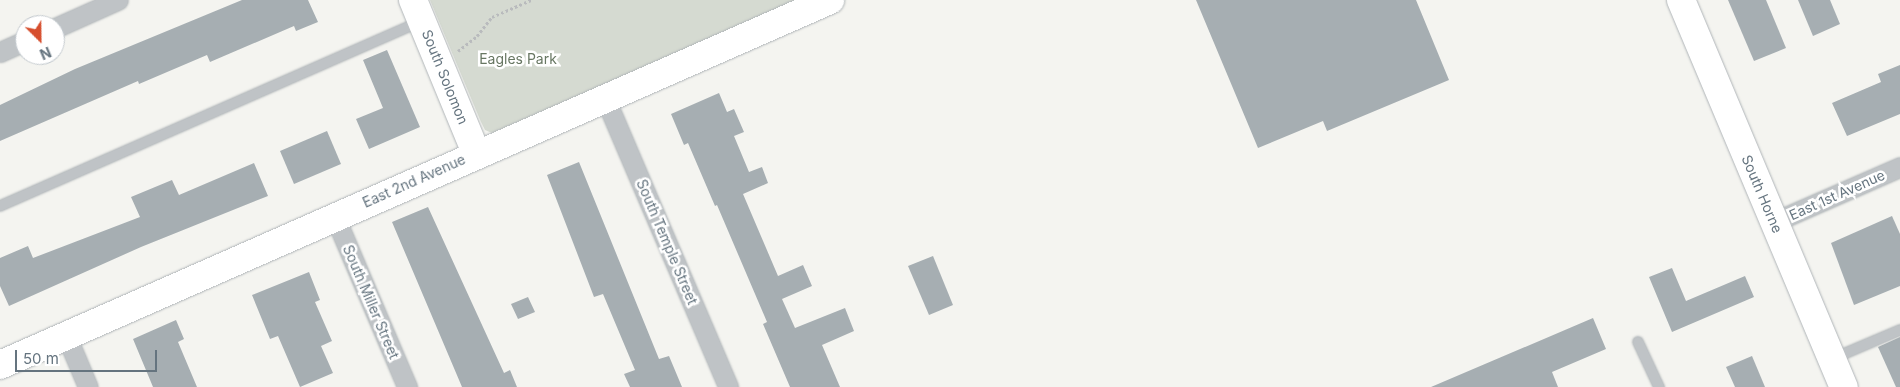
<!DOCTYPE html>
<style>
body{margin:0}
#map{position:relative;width:1900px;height:387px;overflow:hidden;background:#f4f4f0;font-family:Inter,sans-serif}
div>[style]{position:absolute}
.green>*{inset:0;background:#d5dad1}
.building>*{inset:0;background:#a6aeb2}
.path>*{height:3px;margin-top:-1.5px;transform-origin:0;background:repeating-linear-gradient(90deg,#b9bbbd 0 2.5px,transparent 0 5px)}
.roads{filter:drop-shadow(0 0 1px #b0b5b8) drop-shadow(0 0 1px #b0b5b8)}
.lane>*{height:10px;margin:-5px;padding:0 5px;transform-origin:5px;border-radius:5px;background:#bfc3c6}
.street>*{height:19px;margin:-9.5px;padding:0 9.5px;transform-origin:9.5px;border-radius:9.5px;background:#bfc3c6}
.secondary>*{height:28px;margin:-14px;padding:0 14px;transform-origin:14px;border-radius:14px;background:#fff}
span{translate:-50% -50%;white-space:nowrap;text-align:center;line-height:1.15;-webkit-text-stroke:5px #fff;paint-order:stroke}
.park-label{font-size:14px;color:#687763}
.street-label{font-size:14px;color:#65747f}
.north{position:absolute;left:15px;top:15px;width:50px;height:50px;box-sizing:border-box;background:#fff;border:1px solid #c1c7cc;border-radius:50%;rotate:157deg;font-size:14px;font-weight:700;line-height:20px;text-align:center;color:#65747f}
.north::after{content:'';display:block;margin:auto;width:18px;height:22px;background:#d64e2d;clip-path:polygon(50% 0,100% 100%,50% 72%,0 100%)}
.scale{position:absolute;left:15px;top:350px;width:142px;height:22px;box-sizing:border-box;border:2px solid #65747f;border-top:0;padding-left:6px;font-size:15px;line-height:18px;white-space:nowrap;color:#65747f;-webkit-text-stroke:4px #fff;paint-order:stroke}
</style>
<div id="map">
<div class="green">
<i style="clip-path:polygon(430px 0,801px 0,492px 133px,485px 130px,481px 122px)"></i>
</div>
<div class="building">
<i style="clip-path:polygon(242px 0,308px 0,318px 22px,296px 31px,294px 26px,210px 62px,207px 55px,139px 84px,138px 81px,0 141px,0 105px,75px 69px)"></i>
<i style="clip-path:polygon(1196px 0,1416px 0,1449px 80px,1327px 131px,1323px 121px,1258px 148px)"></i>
<i style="clip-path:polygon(1728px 0,1766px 0,1786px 48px,1754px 61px)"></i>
<i style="clip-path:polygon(1798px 0,1830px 0,1840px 24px,1813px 36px)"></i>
<i style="clip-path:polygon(387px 50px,420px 127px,369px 149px,356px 119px,383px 108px,363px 60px)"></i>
<i style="clip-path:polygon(1900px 65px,1900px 114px,1847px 136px,1832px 103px,1881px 82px,1878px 74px)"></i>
<i style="clip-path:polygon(719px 93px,727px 112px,734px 109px,744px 132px,734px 136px,749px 172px,762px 167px,768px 183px,743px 194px,778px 276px,803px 265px,812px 286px,782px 299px,795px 328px,845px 308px,854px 331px,822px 345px,840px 387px,790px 387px,763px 324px,767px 322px,717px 205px,715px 206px,688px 143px,684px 145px,671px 114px)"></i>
<i style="clip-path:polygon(327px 131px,341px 164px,294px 184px,280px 151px)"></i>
<i style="clip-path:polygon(579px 162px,659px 359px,669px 356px,682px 387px,630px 387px,624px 374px,635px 370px,603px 294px,594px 297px,547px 175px)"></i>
<i style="clip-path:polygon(254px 163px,268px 196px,141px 247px,9px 306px,0 286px,0 258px,28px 246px,33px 258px,140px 217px,131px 197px,172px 180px,179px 195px)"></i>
<i style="clip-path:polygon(428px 207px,504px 373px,510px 370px,517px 387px,462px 387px,392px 222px)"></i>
<i style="clip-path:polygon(1892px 216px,1900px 234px,1900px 286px,1854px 305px,1831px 243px)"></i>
<i style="clip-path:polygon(933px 256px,953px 305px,929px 315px,908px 266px)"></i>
<i style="clip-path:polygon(1672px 268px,1686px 301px,1745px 276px,1754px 297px,1672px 332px,1649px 277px)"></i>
<i style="clip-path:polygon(309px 272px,320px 300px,315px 302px,332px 341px,321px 346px,333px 373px,300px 387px,278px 336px,270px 339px,252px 295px)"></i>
<i style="clip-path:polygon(528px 297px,535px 312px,518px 319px,511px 304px)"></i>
<i style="clip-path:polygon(1593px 318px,1606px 349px,1552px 372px,1558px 387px,1431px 387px)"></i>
<i style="clip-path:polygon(176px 320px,184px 339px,178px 342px,197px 387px,153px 387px,133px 339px)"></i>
<i style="clip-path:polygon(1900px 337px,1900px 387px,1896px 387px,1878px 347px)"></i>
<i style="clip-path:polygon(1752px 356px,1765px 387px,1735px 387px,1726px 367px)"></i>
</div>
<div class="path">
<i style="left:458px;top:51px;width:24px;rotate:-38deg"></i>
<i style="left:477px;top:36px;width:24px;rotate:-52deg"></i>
<i style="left:492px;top:17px;width:43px;rotate:-23.6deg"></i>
</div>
<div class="roads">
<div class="lane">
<i style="left:0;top:206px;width:459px;rotate:-23.7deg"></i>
<i style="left:1638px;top:342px;width:50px;rotate:65deg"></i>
<i style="left:1832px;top:359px;width:74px;rotate:-23.1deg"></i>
</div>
<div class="street">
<i style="left:55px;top:28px;width:69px;rotate:-24deg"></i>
<i style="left:0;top:52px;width:27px;rotate:-24deg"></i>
<i style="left:605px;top:98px;width:314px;rotate:66.9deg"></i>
<i style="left:335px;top:217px;width:185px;rotate:67deg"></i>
<i style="left:1774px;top:222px;width:137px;rotate:-23.6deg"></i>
<i style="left:66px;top:335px;width:56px;rotate:67.1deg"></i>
</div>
<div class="secondary">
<i style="left:413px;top:0;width:165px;rotate:67.6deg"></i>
<i style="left:1681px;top:0;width:420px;rotate:67.2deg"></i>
<i style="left:0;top:365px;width:907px;rotate:-23.74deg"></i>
</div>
</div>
<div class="park-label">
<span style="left:518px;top:59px">Eagles Park</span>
</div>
<div class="street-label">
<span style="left:445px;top:77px;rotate:68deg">South Solomon</span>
<span style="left:414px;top:181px;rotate:-24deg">East 2nd Avenue</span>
<span style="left:1762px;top:194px;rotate:67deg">South Horne</span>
<span style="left:1837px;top:195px;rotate:-24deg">East 1st Avenue</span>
<span style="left:667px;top:242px;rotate:67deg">South Temple Street</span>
<span style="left:371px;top:302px;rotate:67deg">South Miller Street</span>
</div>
<div class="north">N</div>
<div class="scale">50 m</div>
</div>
